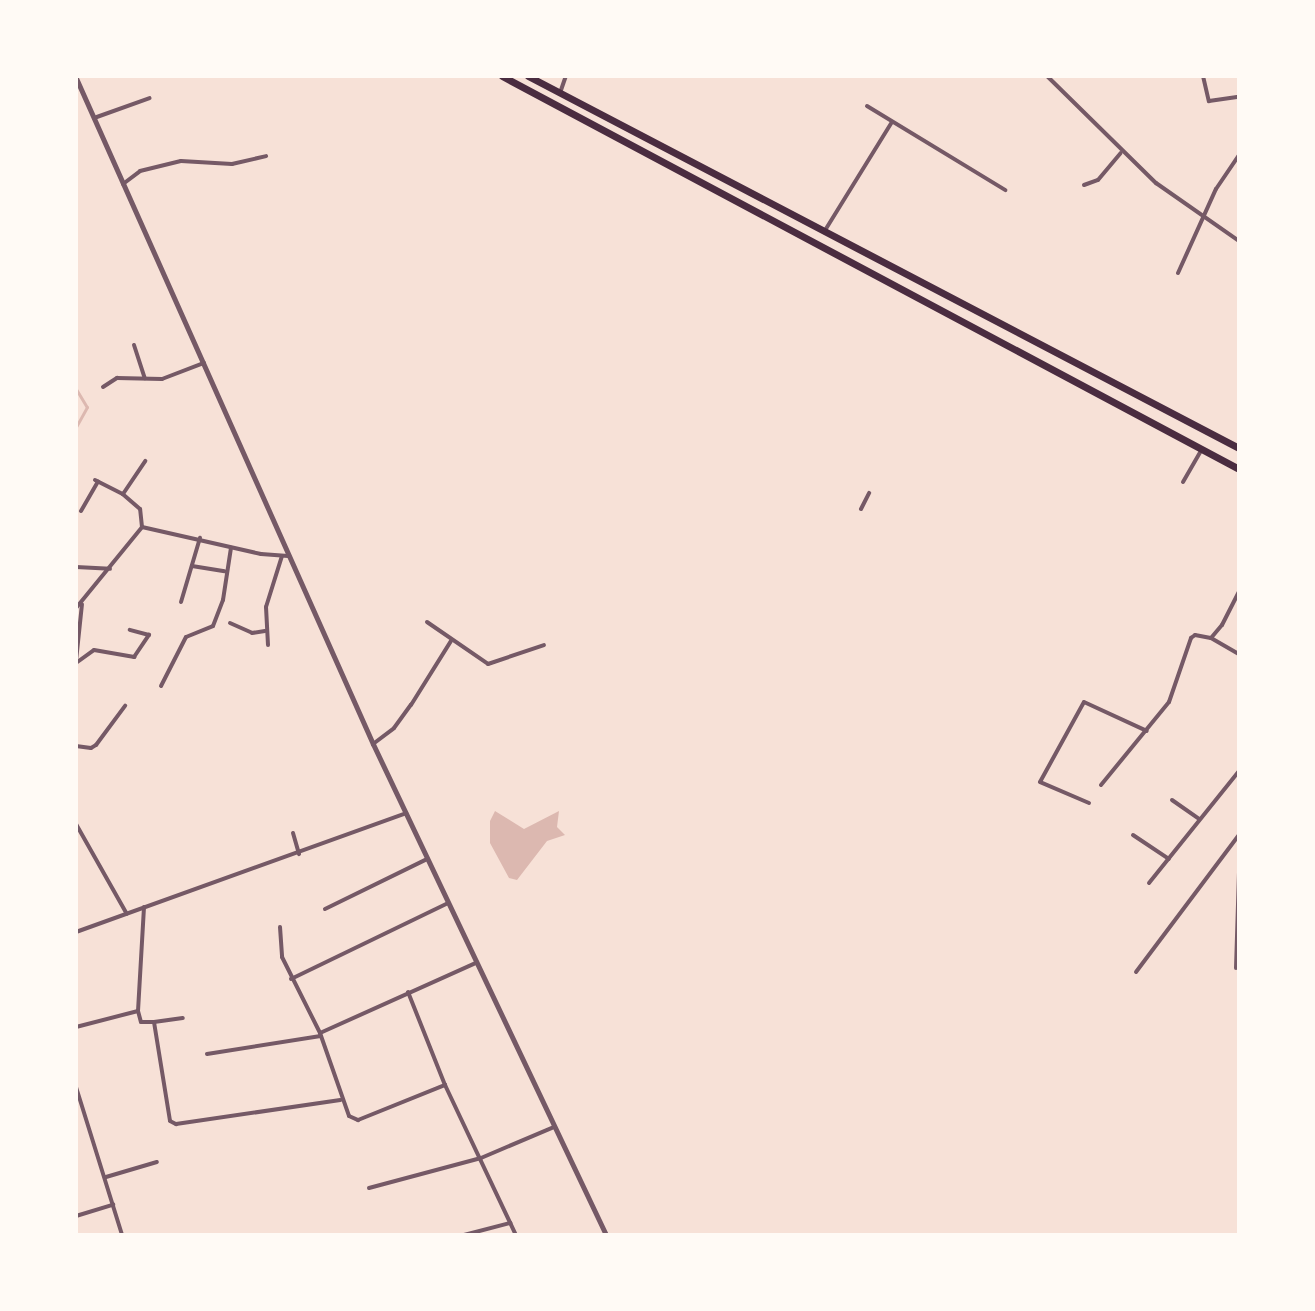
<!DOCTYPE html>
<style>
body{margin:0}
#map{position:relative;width:1315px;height:1311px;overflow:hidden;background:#f7e1d7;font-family:"Archivo Narrow",sans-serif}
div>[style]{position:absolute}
.water>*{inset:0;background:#dcb8b0}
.stream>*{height:3px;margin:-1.5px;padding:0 1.5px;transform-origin:1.5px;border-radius:1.5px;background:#dcb8b0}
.minor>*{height:4px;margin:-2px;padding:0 2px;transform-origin:2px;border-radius:2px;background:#755966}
.tertiary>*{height:5px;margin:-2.5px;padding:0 2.5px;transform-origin:2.5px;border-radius:2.5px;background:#755966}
.primary>*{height:7px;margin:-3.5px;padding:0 3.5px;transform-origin:3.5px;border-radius:3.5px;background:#4a2c40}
span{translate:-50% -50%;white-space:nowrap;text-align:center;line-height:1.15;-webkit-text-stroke:7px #fffaf5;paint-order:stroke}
.frame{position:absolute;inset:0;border:78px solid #fffaf5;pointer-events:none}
</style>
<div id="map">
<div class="water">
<i style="clip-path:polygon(495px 811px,524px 829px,559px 811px,557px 827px,565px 835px,547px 841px,517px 880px,509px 878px,490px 843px,490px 821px)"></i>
</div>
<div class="stream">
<i style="left:76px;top:389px;width:21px;rotate:59deg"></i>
<i style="left:87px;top:407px;width:23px;rotate:119deg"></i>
</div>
<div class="minor">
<i style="left:1047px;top:76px;width:153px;rotate:44.5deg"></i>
<i style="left:1156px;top:183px;width:101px;rotate:34.9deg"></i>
<i style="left:1203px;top:76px;width:26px;rotate:77deg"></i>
<i style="left:1209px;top:101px;width:30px;rotate:-8deg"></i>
<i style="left:560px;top:93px;width:18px;rotate:-71deg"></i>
<i style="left:867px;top:106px;width:162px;rotate:31.3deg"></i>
<i style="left:94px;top:118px;width:59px;rotate:-19.7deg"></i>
<i style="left:123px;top:184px;width:21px;rotate:-37deg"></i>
<i style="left:140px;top:171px;width:42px;rotate:-13.7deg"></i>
<i style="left:181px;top:161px;width:51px;rotate:3.4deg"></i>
<i style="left:232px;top:164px;width:35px;rotate:-13deg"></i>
<i style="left:1084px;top:185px;width:15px;rotate:-20deg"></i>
<i style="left:1098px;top:180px;width:35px;rotate:-50deg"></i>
<i style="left:824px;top:232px;width:129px;rotate:-58.3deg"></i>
<i style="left:1178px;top:273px;width:92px;rotate:-65.7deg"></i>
<i style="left:1216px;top:189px;width:41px;rotate:-55.9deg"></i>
<i style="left:134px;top:345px;width:35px;rotate:72deg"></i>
<i style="left:103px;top:387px;width:17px;rotate:-33deg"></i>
<i style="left:117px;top:378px;width:45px;rotate:1.3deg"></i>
<i style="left:162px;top:379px;width:45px;rotate:-20.9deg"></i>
<i style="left:95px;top:480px;width:31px;rotate:27deg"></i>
<i style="left:1183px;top:482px;width:38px;rotate:-60deg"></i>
<i style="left:861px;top:509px;width:18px;rotate:-63deg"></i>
<i style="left:81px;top:511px;width:34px;rotate:-60deg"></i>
<i style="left:142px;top:527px;width:18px;rotate:-96deg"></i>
<i style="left:140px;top:509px;width:23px;rotate:-139deg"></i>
<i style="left:123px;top:494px;width:40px;rotate:-56deg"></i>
<i style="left:192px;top:566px;width:33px;rotate:9deg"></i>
<i style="left:76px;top:567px;width:34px;rotate:3deg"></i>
<i style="left:181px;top:602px;width:67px;rotate:-73.5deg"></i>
<i style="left:76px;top:608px;width:104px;rotate:-50.8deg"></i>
<i style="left:142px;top:527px;width:122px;rotate:12.8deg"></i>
<i style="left:261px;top:554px;width:27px;rotate:4deg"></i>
<i style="left:427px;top:622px;width:74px;rotate:34.5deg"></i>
<i style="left:488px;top:664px;width:59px;rotate:-18.7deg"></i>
<i style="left:230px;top:623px;width:24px;rotate:24deg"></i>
<i style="left:252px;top:633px;width:13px;rotate:-9deg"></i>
<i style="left:1211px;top:638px;width:17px;rotate:-50deg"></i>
<i style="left:1222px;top:625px;width:37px;rotate:-63deg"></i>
<i style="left:268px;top:645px;width:38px;rotate:-93deg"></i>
<i style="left:266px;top:607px;width:53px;rotate:-72.6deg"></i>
<i style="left:76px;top:661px;width:57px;rotate:-84deg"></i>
<i style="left:76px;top:663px;width:22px;rotate:-36deg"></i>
<i style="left:94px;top:650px;width:41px;rotate:9.9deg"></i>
<i style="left:134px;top:657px;width:27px;rotate:-56deg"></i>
<i style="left:149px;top:635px;width:20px;rotate:-165deg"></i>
<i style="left:161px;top:686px;width:55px;rotate:-63deg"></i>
<i style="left:186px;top:637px;width:29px;rotate:-22deg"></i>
<i style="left:213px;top:626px;width:28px;rotate:-69deg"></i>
<i style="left:223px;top:600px;width:53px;rotate:-81.3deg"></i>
<i style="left:373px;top:744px;width:26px;rotate:-37deg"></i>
<i style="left:394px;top:728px;width:29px;rotate:-54deg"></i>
<i style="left:411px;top:705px;width:75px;rotate:-58deg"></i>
<i style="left:76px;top:746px;width:15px;rotate:8deg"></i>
<i style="left:91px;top:748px;width:6px;rotate:-31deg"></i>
<i style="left:96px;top:745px;width:49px;rotate:-53.4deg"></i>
<i style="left:1101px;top:785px;width:107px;rotate:-50.7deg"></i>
<i style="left:1169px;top:702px;width:68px;rotate:-71deg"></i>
<i style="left:1191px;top:638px;width:5px;rotate:-37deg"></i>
<i style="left:1195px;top:635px;width:16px;rotate:11deg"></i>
<i style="left:1211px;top:638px;width:32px;rotate:30deg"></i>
<i style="left:1172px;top:800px;width:33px;rotate:35deg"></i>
<i style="left:1089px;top:803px;width:53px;rotate:-156.8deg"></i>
<i style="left:1040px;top:782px;width:91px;rotate:-61.2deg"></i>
<i style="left:1084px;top:702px;width:69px;rotate:24.7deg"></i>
<i style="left:76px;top:824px;width:103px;rotate:60.5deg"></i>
<i style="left:293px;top:833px;width:22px;rotate:74deg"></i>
<i style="left:1133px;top:835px;width:43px;rotate:33.7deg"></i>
<i style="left:1149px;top:883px;width:144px;rotate:-51.2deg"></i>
<i style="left:144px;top:907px;width:104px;rotate:93.3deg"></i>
<i style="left:138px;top:1011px;width:11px;rotate:75deg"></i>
<i style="left:141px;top:1022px;width:13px"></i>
<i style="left:154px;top:1022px;width:100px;rotate:80.8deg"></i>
<i style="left:170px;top:1121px;width:7px;rotate:27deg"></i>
<i style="left:176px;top:1124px;width:166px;rotate:-8.3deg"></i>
<i style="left:325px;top:909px;width:114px;rotate:-26.1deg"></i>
<i style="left:280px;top:927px;width:30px;rotate:86deg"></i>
<i style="left:282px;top:957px;width:85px;rotate:63.4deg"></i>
<i style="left:320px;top:1033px;width:88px;rotate:70.7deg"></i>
<i style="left:349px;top:1116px;width:10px;rotate:24deg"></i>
<i style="left:358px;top:1120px;width:94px;rotate:-21.9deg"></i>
<i style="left:76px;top:932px;width:351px;rotate:-19.8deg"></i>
<i style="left:1236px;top:968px;width:98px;rotate:-88.2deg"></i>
<i style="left:1136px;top:972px;width:171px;rotate:-53.1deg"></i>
<i style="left:291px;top:979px;width:174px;rotate:-25.8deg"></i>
<i style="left:408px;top:992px;width:100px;rotate:68.3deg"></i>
<i style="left:445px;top:1085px;width:166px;rotate:64.7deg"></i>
<i style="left:154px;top:1022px;width:29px;rotate:-8deg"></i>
<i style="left:76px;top:1027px;width:64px;rotate:-14.5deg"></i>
<i style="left:320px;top:1033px;width:171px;rotate:-24.2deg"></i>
<i style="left:207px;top:1054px;width:115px;rotate:-9deg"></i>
<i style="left:76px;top:1087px;width:155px;rotate:72.7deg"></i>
<i style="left:106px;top:1177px;width:53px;rotate:-16.4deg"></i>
<i style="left:369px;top:1188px;width:116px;rotate:-15deg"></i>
<i style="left:481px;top:1158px;width:79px;rotate:-23deg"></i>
<i style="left:76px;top:1216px;width:39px;rotate:-17deg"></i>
<i style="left:464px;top:1235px;width:48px;rotate:-14.6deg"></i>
</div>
<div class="tertiary">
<i style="left:76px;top:78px;width:729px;rotate:65.97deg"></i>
<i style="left:373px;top:744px;width:543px;rotate:64.61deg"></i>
</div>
<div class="primary">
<i style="left:502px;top:76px;width:835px;rotate:28.07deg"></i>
<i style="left:528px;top:76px;width:802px;rotate:27.62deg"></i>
</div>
<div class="frame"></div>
</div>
